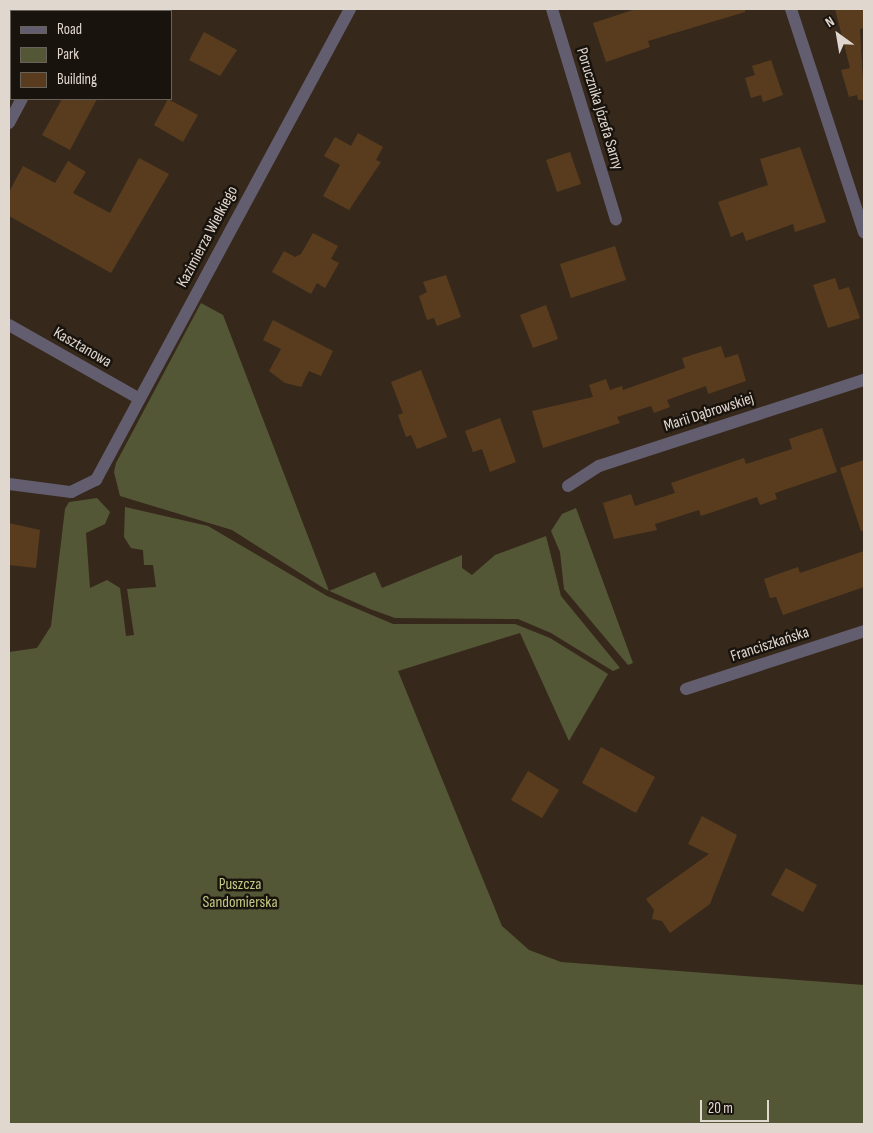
<!DOCTYPE html>
<meta charset="utf-8">
<style>
body{margin:0}
#map{position:relative;width:873px;height:1133px;overflow:hidden;background:#36291c;font-family:"Sofia Sans Condensed",sans-serif}
div>[style]{position:absolute}
.green>*{inset:0;background:#545735}
.building>*{inset:0;background:#593c1d}
.street>*{height:12px;margin:-6px;padding:0 6px;transform-origin:6px;border-radius:6px;background:#635e6f}
span{translate:-50% -50%;white-space:nowrap;text-align:center;line-height:1.15;-webkit-text-stroke:5px #19130d;paint-order:stroke}
.street-label{font-size:16px;color:#e0d7cf}
.park-label{font-size:16px;color:#c3c984}
.frame{position:absolute;inset:0;border:10px solid #e0d7cf;pointer-events:none}
.legend{position:absolute;left:10px;top:10px;width:162px;height:90px;box-sizing:border-box;background:#19130d;border:1px solid #69615b;margin:0;padding:6px 9px;list-style:none;font-size:15px;color:#e0d7cf}
.legend li{display:flex;align-items:center;gap:10px;height:25px}
.legend b{width:25px;border:1px solid #69615b}
.north{position:absolute;left:813px;top:10px;width:50px;height:50px;-webkit-text-stroke:4px #19130d;paint-order:stroke;rotate:328deg;font-size:14px;font-weight:700;line-height:20px;text-align:center;color:#e0d7cf}
.north::after{content:'';display:block;margin:auto;width:18px;height:22px;background:#e0d7cf;clip-path:polygon(50% 0,100% 100%,50% 72%,0 100%)}
.scale{position:absolute;left:700px;top:1100px;width:69px;height:22px;box-sizing:border-box;border:2px solid #e0d7cf;border-top:0;padding-left:6px;font-size:15px;line-height:18px;white-space:nowrap;color:#e0d7cf;-webkit-text-stroke:4px #19130d;paint-order:stroke}
</style>
<div id="map">
<div class="green">
<i style="clip-path:polygon(201px 303px,223px 315px,329px 591px,375px 572px,382px 588px,462px 555px,462px 568px,472px 575px,495px 555px,546px 536px,561px 596px,620px 668px,613px 671px,551px 633px,518px 619px,395px 618px,370px 609px,325px 589px,232px 530px,120px 496px,114px 472px,116px 463px)"></i>
<i style="clip-path:polygon(97px 498px,110px 512px,105px 524px,86px 533px,90px 588px,107px 580px,120px 588px,126px 636px,134px 635px,127px 589px,156px 587px,153px 565px,144px 565px,143px 550px,131px 548px,124px 537px,125px 507px,208px 526px,327px 596px,393px 624px,515px 624px,550px 638px,608px 674px,569px 741px,520px 633px,398px 671px,502px 926px,529px 950px,561px 962px,864px 985px,864px 1124px,9px 1124px,9px 652px,37px 648px,51px 626px,65px 509px,69px 502px)"></i>
<i style="clip-path:polygon(576px 508px,633px 663px,628px 665px,564px 589px,560px 552px,551px 531px,562px 514px)"></i>
</div>
<div class="building">
<i style="clip-path:polygon(636px 9px,745px 9px,745px 12px,648px 41px,650px 47px,606px 62px,593px 23px)"></i>
<i style="clip-path:polygon(835px 9px,864px 9px,864px 28px,860px 29px,864px 100px,858px 100px,857px 95px,849px 97px,841px 70px,850px 68px)"></i>
<i style="clip-path:polygon(204px 32px,237px 50px,220px 76px,189px 60px)"></i>
<i style="clip-path:polygon(771px 60px,783px 95px,763px 102px,761px 95px,751px 98px,745px 78px,755px 75px,752px 66px)"></i>
<i style="clip-path:polygon(62px 99px,97px 99px,70px 150px,42px 135px)"></i>
<i style="clip-path:polygon(168px 99px,198px 115px,183px 142px,154px 125px)"></i>
<i style="clip-path:polygon(358px 133px,383px 147px,376px 160px,381px 162px,349px 210px,323px 196px,340px 165px,324px 156px,335px 137px,351px 146px)"></i>
<i style="clip-path:polygon(800px 147px,826px 222px,795px 232px,793px 224px,746px 241px,743px 232px,731px 237px,718px 202px,768px 185px,760px 159px)"></i>
<i style="clip-path:polygon(570px 152px,581px 184px,557px 192px,546px 160px)"></i>
<i style="clip-path:polygon(139px 158px,169px 174px,111px 273px,9px 216px,9px 192px,23px 166px,55px 183px,68px 161px,86px 172px,73px 193px,110px 213px)"></i>
<i style="clip-path:polygon(313px 233px,338px 246px,331px 259px,339px 263px,325px 288px,317px 283px,311px 294px,272px 272px,284px 251px,295px 257px,301px 254px)"></i>
<i style="clip-path:polygon(615px 246px,626px 280px,571px 298px,560px 264px)"></i>
<i style="clip-path:polygon(446px 275px,461px 317px,437px 326px,434px 318px,427px 320px,419px 296px,427px 292px,423px 282px)"></i>
<i style="clip-path:polygon(835px 278px,839px 290px,849px 287px,860px 318px,828px 328px,813px 285px)"></i>
<i style="clip-path:polygon(546px 305px,558px 339px,533px 348px,520px 315px)"></i>
<i style="clip-path:polygon(273px 320px,333px 351px,321px 376px,309px 371px,301px 387px,285px 383px,269px 371px,281px 349px,263px 340px)"></i>
<i style="clip-path:polygon(721px 346px,725px 358px,738px 354px,746px 381px,708px 394px,706px 386px,667px 400px,670px 407px,654px 413px,651px 406px,617px 417px,620px 423px,543px 448px,532px 411px,593px 397px,589px 385px,606px 379px,610px 390px,622px 386px,623px 390px,685px 368px,682px 358px)"></i>
<i style="clip-path:polygon(421px 370px,447px 437px,417px 449px,411px 435px,406px 437px,398px 415px,403px 413px,391px 382px)"></i>
<i style="clip-path:polygon(500px 418px,516px 462px,490px 472px,482px 449px,473px 452px,465px 431px)"></i>
<i style="clip-path:polygon(822px 428px,837px 472px,775px 493px,777px 499px,760px 505px,757px 497px,701px 516px,699px 510px,655px 524px,657px 530px,614px 539px,603px 503px,631px 494px,635px 506px,675px 493px,671px 483px,744px 458px,746px 464px,792px 449px,789px 439px)"></i>
<i style="clip-path:polygon(864px 460px,864px 530px,861px 531px,840px 468px)"></i>
<i style="clip-path:polygon(9px 523px,40px 530px,36px 568px,9px 565px)"></i>
<i style="clip-path:polygon(864px 551px,864px 587px,783px 615px,776px 597px,770px 598px,764px 579px,798px 567px,800px 573px)"></i>
<i style="clip-path:polygon(601px 747px,655px 777px,636px 813px,582px 783px)"></i>
<i style="clip-path:polygon(528px 771px,559px 790px,542px 818px,511px 800px)"></i>
<i style="clip-path:polygon(702px 816px,737px 835px,710px 904px,670px 933px,662px 921px,652px 919px,654px 910px,646px 899px,709px 854px,688px 844px)"></i>
<i style="clip-path:polygon(786px 868px,817px 885px,803px 912px,771px 895px)"></i>
</div>
<div class="street">
<i style="left:552px;top:9px;width:220px;rotate:73.1deg"></i>
<i style="left:791px;top:9px;width:235px;rotate:71.9deg"></i>
<i style="left:9px;top:24px;width:2px;rotate:27deg"></i>
<i style="left:9px;top:123px;width:27px;rotate:-62deg"></i>
<i style="left:9px;top:325px;width:150px;rotate:29.5deg"></i>
<i style="left:9px;top:484px;width:63px;rotate:7.4deg"></i>
<i style="left:71px;top:492px;width:28px;rotate:-26deg"></i>
<i style="left:96px;top:480px;width:535px;rotate:-61.66deg"></i>
<i style="left:568px;top:486px;width:37px;rotate:-33deg"></i>
<i style="left:599px;top:466px;width:279px;rotate:-18deg"></i>
<i style="left:686px;top:689px;width:187px;rotate:-18deg"></i>
</div>
<div class="street-label">
<span style="left:599px;top:109px;rotate:73deg">Porucznika Józefa Sarny</span>
<span style="left:208px;top:237px;rotate:-62deg">Kazimierza Wielkiego</span>
<span style="left:82px;top:348px;rotate:30deg">Kasztanowa</span>
<span style="left:709px;top:413px;rotate:-18deg">Marii Dąbrowskiej</span>
<span style="left:770px;top:645px;rotate:-18deg">Franciszkańska</span>
</div>
<div class="park-label">
<span style="left:240px;top:894px">Puszcza<br>Sandomierska</span>
</div>
<div class="frame"></div>
<ul class="legend">
<li><b style="height:6px;background:#635e6f"></b>Road</li>
<li><b style="height:14px;background:#545735"></b>Park</li>
<li><b style="height:14px;background:#593c1d"></b>Building</li>
</ul>
<div class="north">N</div>
<div class="scale">20 m</div>
</div>
